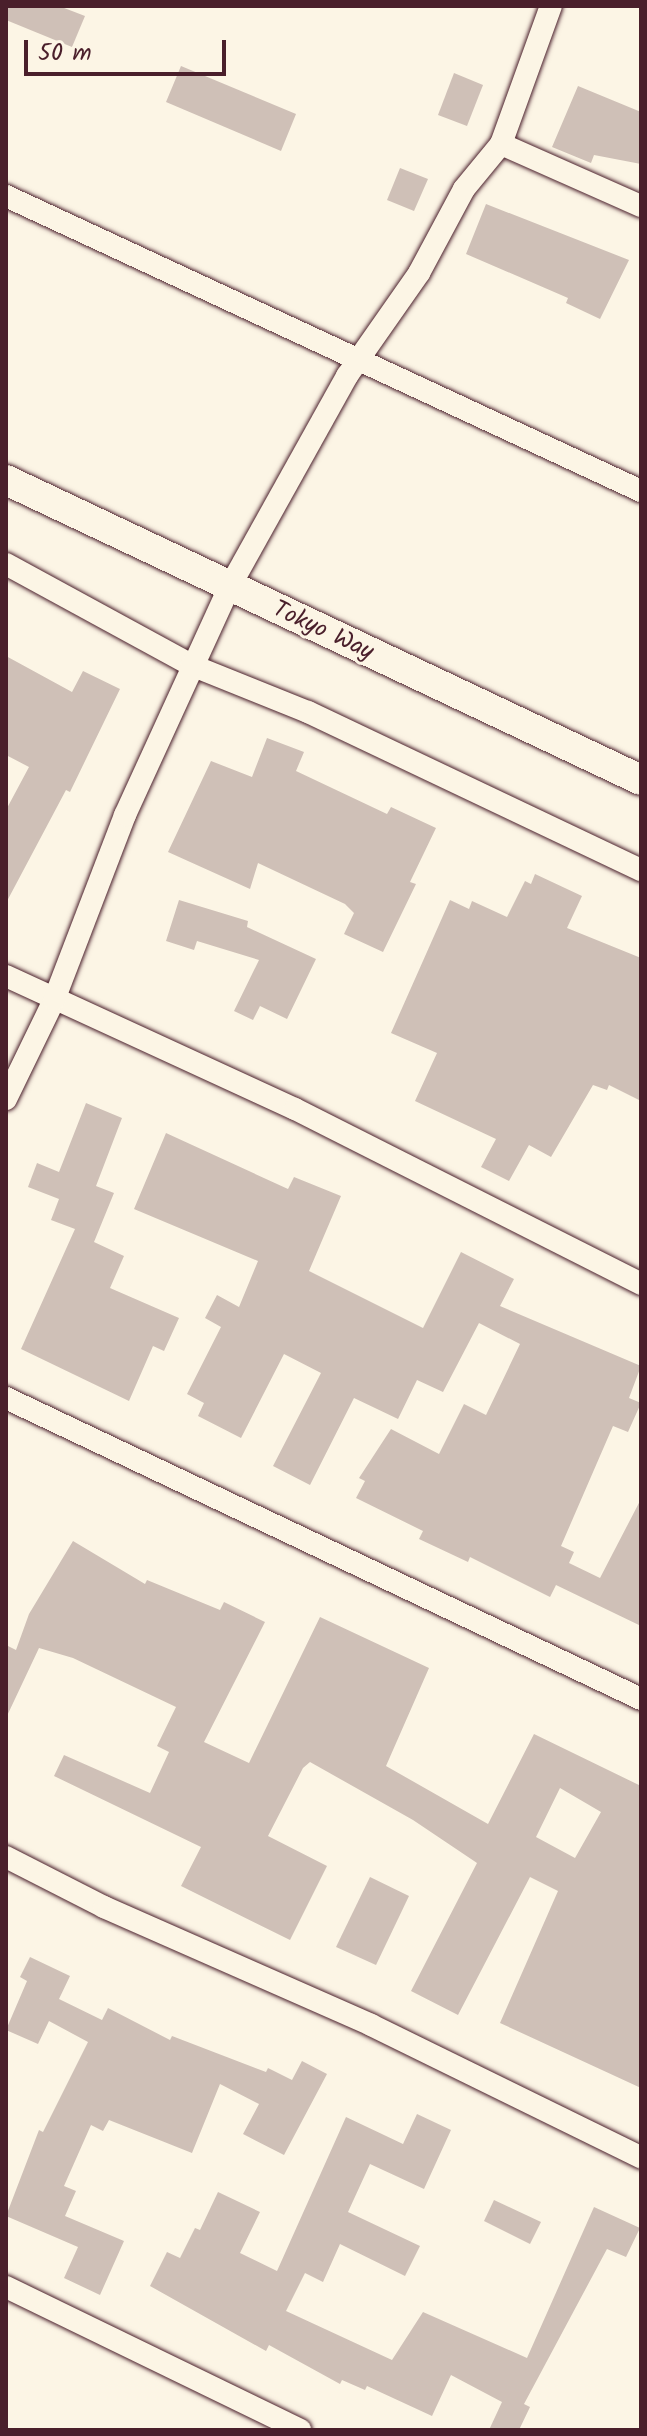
<!DOCTYPE html>
<style>
body{margin:0}
#map{position:relative;width:647px;height:2436px;overflow:hidden;background:#fcf5e5;font-family:Kalam,sans-serif}
div>[style]{position:absolute}
.building>*{inset:0;background:#cfc0b7}
.roads{filter:drop-shadow(0 0 2px #4a1f2b) drop-shadow(0 0 2px #4a1f2b)}
.street>*{height:22px;margin:-11px;padding:0 11px;transform-origin:11px;border-radius:11px;background:#fcf5e5}
.secondary>*{height:30px;margin:-15px;padding:0 15px;transform-origin:15px;border-radius:15px;background:#fcf5e5}
span{translate:-50% -50%;white-space:nowrap;text-align:center;line-height:1.15;-webkit-text-stroke:6px #fcf5e5;paint-order:stroke}
.street-label{font-size:24px;color:#4a1f2b}
.frame{position:absolute;inset:0;border:8px solid #4a1f2b;pointer-events:none}
.scale{position:absolute;left:24px;top:40px;width:202px;height:36px;box-sizing:border-box;border:4px solid #4a1f2b;border-top:0;padding-left:10px;font-size:24px;line-height:28px;white-space:nowrap;color:#4a1f2b;-webkit-text-stroke:6px #fcf5e5;paint-order:stroke}
</style>
<div id="map">
<div class="building">
<i style="clip-path:polygon(6px 6px,59px 6px,85px 16px,72px 47px,6px 20px)"></i>
<i style="clip-path:polygon(181px 66px,296px 114px,281px 151px,166px 102px)"></i>
<i style="clip-path:polygon(454px 73px,483px 85px,467px 126px,438px 115px)"></i>
<i style="clip-path:polygon(578px 86px,641px 112px,641px 164px,594px 155px,591px 163px,552px 147px)"></i>
<i style="clip-path:polygon(400px 168px,428px 179px,414px 211px,387px 200px)"></i>
<i style="clip-path:polygon(486px 204px,629px 260px,600px 319px,566px 303px,568px 298px,466px 254px)"></i>
<i style="clip-path:polygon(6px 656px,72px 692px,83px 671px,120px 689px,70px 792px,66px 790px,6px 903px,6px 810px,29px 767px,6px 755px)"></i>
<i style="clip-path:polygon(267px 738px,304px 752px,296px 771px,387px 814px,391px 807px,436px 828px,410px 882px,416px 884px,383px 952px,344px 934px,354px 913px,345px 904px,258px 863px,250px 889px,168px 852px,211px 761px,252px 777px)"></i>
<i style="clip-path:polygon(535px 874px,582px 896px,567px 928px,641px 958px,641px 1101px,609px 1085px,607px 1090px,593px 1085px,551px 1157px,529px 1145px,509px 1181px,481px 1167px,496px 1139px,415px 1101px,437px 1053px,391px 1033px,450px 900px,469px 909px,472px 901px,507px 917px,525px 881px,531px 884px)"></i>
<i style="clip-path:polygon(179px 900px,248px 921px,247px 927px,316px 959px,287px 1019px,260px 1006px,253px 1020px,234px 1011px,259px 960px,197px 941px,194px 950px,166px 941px)"></i>
<i style="clip-path:polygon(86px 1103px,122px 1118px,96px 1186px,114px 1193px,94px 1242px,124px 1256px,110px 1288px,179px 1318px,164px 1351px,153px 1346px,129px 1401px,21px 1349px,75px 1229px,51px 1220px,59px 1199px,28px 1187px,37px 1163px,59px 1172px)"></i>
<i style="clip-path:polygon(166px 1133px,288px 1189px,294px 1177px,341px 1196px,309px 1271px,423px 1328px,461px 1252px,514px 1279px,500px 1306px,641px 1366px,629px 1398px,641px 1403px,628px 1432px,613px 1426px,561px 1546px,574px 1552px,569px 1563px,600px 1578px,641px 1499px,641px 1626px,556px 1585px,550px 1597px,470px 1557px,468px 1562px,419px 1539px,423px 1531px,356px 1498px,365px 1481px,359px 1478px,391px 1429px,439px 1454px,464px 1404px,486px 1415px,520px 1344px,479px 1323px,443px 1392px,417px 1380px,398px 1419px,354px 1398px,310px 1485px,273px 1466px,321px 1373px,284px 1354px,241px 1438px,198px 1416px,204px 1403px,187px 1394px,221px 1327px,205px 1318px,217px 1295px,239px 1307px,258px 1261px,134px 1209px)"></i>
<i style="clip-path:polygon(evenodd,73px 1541px,145px 1584px,147px 1580px,220px 1610px,224px 1602px,265px 1622px,204px 1742px,249px 1763px,320px 1617px,429px 1668px,386px 1766px,488px 1824px,534px 1734px,641px 1786px,641px 2088px,500px 2023px,558px 1891px,530px 1877px,458px 2015px,411px 1991px,477px 1863px,413px 1820px,310px 1762px,303px 1768px,268px 1836px,327px 1866px,290px 1940px,181px 1886px,201px 1847px,54px 1776px,64px 1755px,150px 1793px,169px 1752px,157px 1746px,176px 1707px,73px 1658px,39px 1648px,6px 1718px,6px 1645px,16px 1650px,29px 1614px,73px 1541px,560px 1788px,601px 1812px,575px 1858px,536px 1837px,560px 1788px)"></i>
<i style="clip-path:polygon(370px 1877px,409px 1896px,376px 1965px,336px 1947px)"></i>
<i style="clip-path:polygon(30px 1957px,70px 1976px,59px 1999px,102px 2020px,108px 2008px,170px 2040px,172px 2036px,266px 2072px,268px 2068px,292px 2080px,302px 2061px,327px 2074px,284px 2155px,243px 2134px,259px 2104px,220px 2084px,192px 2153px,109px 2120px,103px 2131px,91px 2125px,64px 2186px,76px 2191px,65px 2216px,124px 2241px,100px 2295px,64px 2278px,78px 2247px,6px 2216px,39px 2130px,43px 2132px,88px 2042px,49px 2021px,38px 2044px,6px 2030px,27px 1981px,20px 1977px)"></i>
<i style="clip-path:polygon(417px 2114px,451px 2130px,424px 2189px,370px 2164px,348px 2212px,420px 2246px,405px 2276px,340px 2244px,323px 2282px,305px 2273px,286px 2311px,392px 2360px,423px 2312px,527px 2358px,594px 2207px,640px 2228px,626px 2257px,607px 2249px,524px 2404px,530px 2407px,519px 2430px,489px 2430px,502px 2402px,451px 2375px,432px 2416px,367px 2386px,365px 2390px,342px 2380px,340px 2384px,269px 2345px,266px 2351px,150px 2286px,167px 2252px,180px 2258px,195px 2228px,200px 2230px,218px 2192px,260px 2212px,240px 2253px,277px 2271px,346px 2117px,403px 2144px)"></i>
<i style="clip-path:polygon(494px 2200px,541px 2222px,530px 2244px,484px 2221px)"></i>
</div>
<div class="roads">
<div class="street">
<i style="left:501px;top:144px;width:153px;rotate:23.9deg"></i>
<i style="left:6px;top:196px;width:700px;rotate:24.92deg"></i>
<i style="left:6px;top:564px;width:211px;rotate:28.6deg"></i>
<i style="left:191px;top:665px;width:126px;rotate:21.9deg"></i>
<i style="left:308px;top:712px;width:369px;rotate:25.4deg"></i>
<i style="left:6px;top:976px;width:318px;rotate:24.7deg"></i>
<i style="left:295px;top:1109px;width:388px;rotate:26.8deg"></i>
<i style="left:6px;top:1099px;width:110px;rotate:-64.1deg"></i>
<i style="left:54px;top:1000px;width:198px;rotate:-69deg"></i>
<i style="left:125px;top:815px;width:250px;rotate:-65.4deg"></i>
<i style="left:229px;top:588px;width:243px;rotate:-60.9deg"></i>
<i style="left:347px;top:376px;width:126px;rotate:-55deg"></i>
<i style="left:419px;top:273px;width:95px;rotate:-61.8deg"></i>
<i style="left:464px;top:189px;width:58px;rotate:-50.6deg"></i>
<i style="left:501px;top:144px;width:147px;rotate:-70.1deg"></i>
<i style="left:6px;top:1398px;width:703px;rotate:25.36deg"></i>
<i style="left:6px;top:1857px;width:110px;rotate:27deg"></i>
<i style="left:104px;top:1907px;width:292px;rotate:23.8deg"></i>
<i style="left:371px;top:2025px;width:301px;rotate:26.1deg"></i>
<i style="left:6px;top:2287px;width:327px;rotate:25.9deg"></i>
</div>
<div class="secondary">
<i style="left:6px;top:480px;width:702px;rotate:25.29deg"></i>
</div>
</div>
<div class="street-label">
<span style="left:323px;top:631px;rotate:25deg">Tokyo Way</span>
</div>
<div class="frame"></div>
<div class="scale">50 m</div>
</div>
